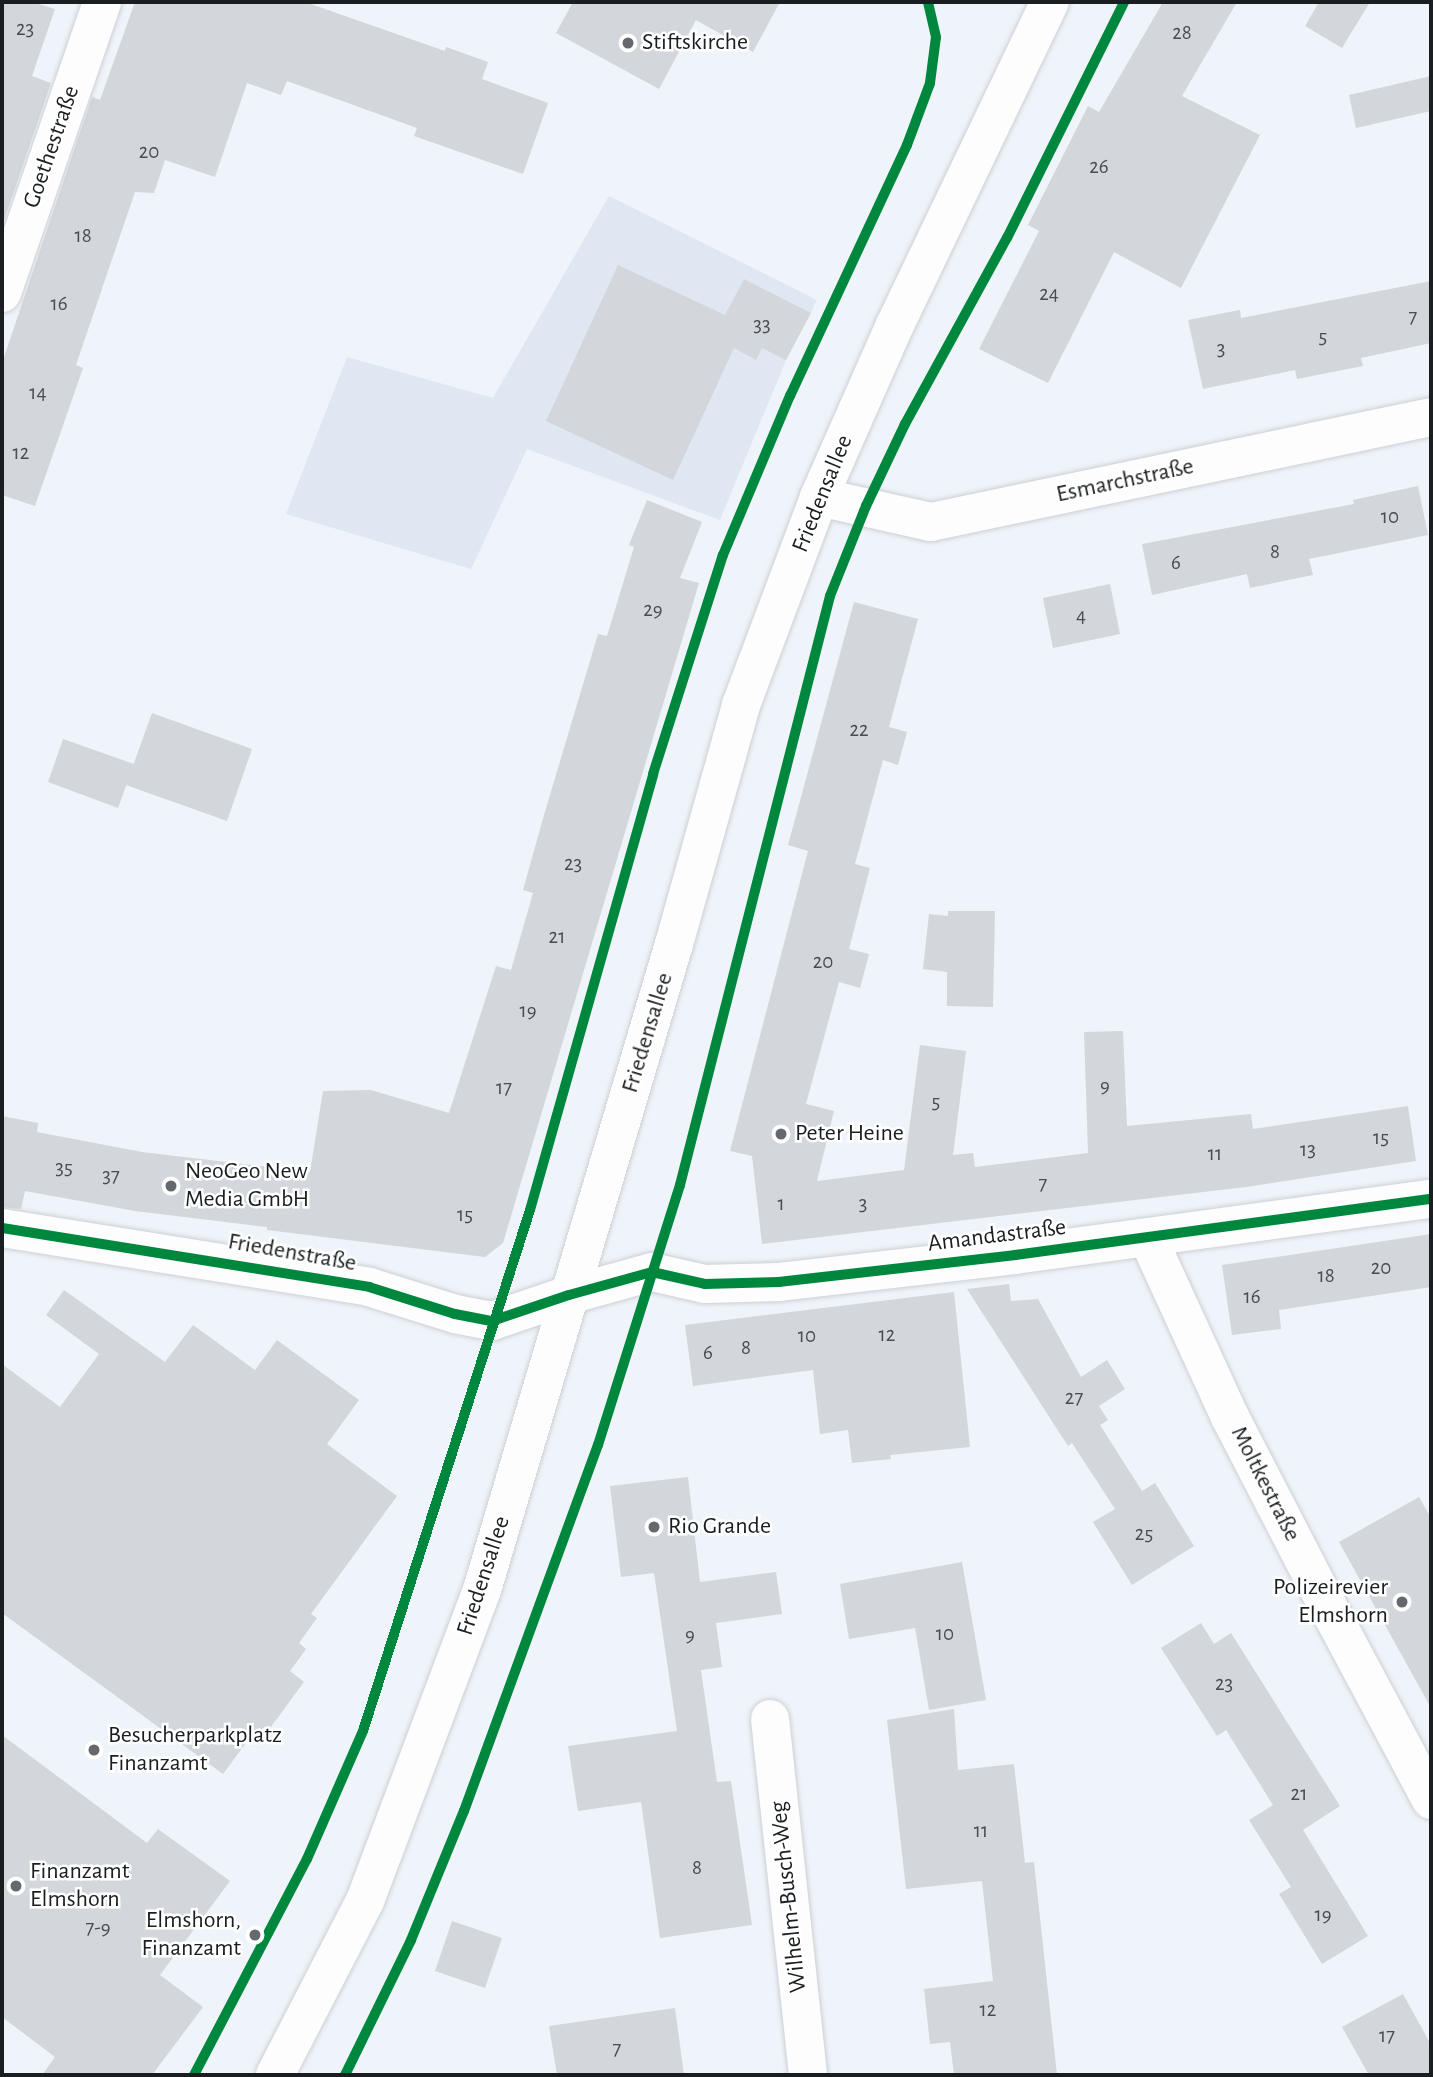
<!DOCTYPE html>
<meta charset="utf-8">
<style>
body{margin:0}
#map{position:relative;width:1433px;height:2077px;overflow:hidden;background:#eff4fa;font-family:"Alegreya Sans",sans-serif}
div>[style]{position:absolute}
.built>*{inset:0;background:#dee7f2}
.building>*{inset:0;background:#d3d6db}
.roads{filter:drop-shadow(0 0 2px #cdd0d5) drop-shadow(0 0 2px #cdd0d5)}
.minor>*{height:38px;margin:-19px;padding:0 19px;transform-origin:19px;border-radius:19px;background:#fdfdfe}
.major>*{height:38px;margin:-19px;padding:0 19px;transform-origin:19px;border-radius:19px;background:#fdfdfe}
.cycleway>*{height:10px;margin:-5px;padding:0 5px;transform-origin:5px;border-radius:5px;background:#00873e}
.dots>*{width:19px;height:19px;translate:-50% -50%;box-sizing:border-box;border:4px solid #fff;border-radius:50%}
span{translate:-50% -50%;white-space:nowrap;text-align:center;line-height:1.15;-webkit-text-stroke:5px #fff;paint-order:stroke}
.number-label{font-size:21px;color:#494c50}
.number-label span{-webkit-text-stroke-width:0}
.poi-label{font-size:24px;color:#1b1e21}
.left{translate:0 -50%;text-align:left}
.right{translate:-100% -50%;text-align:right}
.street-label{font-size:24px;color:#1b1e21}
.frame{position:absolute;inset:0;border:4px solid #1b1e21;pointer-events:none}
</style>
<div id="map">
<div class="built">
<i style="clip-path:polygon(609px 196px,817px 300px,786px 360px,720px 520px,527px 449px,471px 569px,286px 514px,347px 357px,493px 398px)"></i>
</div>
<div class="building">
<i style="clip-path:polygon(2px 2px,33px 2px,55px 9px,32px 76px,51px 83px,2px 226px)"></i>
<i style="clip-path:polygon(135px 2px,305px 2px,445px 51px,446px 47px,488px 62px,482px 79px,548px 103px,523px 174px,414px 136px,417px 128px,287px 81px,281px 95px,247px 83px,215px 177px,165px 160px,154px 193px,135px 192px,76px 365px,83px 368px,35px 506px,2px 495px,2px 363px,92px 97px,100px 100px)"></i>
<i style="clip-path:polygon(573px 2px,780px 2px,753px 52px,696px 20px,659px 89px,556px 33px)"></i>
<i style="clip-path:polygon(1163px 2px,1237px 2px,1182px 96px,1260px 135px,1181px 288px,1114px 252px,1048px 383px,979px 349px,1039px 231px,1028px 225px,1088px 106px,1099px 112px)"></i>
<i style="clip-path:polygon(1319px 2px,1370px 2px,1342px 48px,1305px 26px)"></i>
<i style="clip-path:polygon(1431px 76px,1431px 111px,1356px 128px,1349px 95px)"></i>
<i style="clip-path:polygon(618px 265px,725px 315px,744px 279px,811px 313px,786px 360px,762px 348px,756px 360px,734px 348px,673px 480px,546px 421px)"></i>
<i style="clip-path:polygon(1431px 281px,1431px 343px,1361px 358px,1363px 366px,1297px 379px,1295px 370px,1203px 389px,1188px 320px,1240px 310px,1241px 318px)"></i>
<i style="clip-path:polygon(1418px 486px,1428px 535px,1309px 559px,1313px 575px,1250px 588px,1247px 574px,1152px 595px,1142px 544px,1354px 504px,1353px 500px)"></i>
<i style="clip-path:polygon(647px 500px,702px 522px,680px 578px,699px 583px,503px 1243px,485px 1257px,267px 1230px,267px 1227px,135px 1211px,25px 1191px,21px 1209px,2px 1207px,2px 1116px,38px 1123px,37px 1132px,142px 1152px,310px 1172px,323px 1091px,371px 1090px,449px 1113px,496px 966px,511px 970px,533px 893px,523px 890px,544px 815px,598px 634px,607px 636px,634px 547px,629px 545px)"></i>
<i style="clip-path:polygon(1110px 584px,1120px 634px,1053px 648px,1043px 598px)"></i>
<i style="clip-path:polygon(854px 602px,918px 619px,889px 727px,907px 732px,898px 765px,883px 760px,855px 864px,870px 868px,849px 949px,869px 954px,860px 988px,839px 982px,806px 1104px,834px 1111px,817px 1181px,904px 1170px,920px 1045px,966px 1051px,953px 1155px,973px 1153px,975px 1167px,1088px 1153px,1084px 1032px,1123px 1031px,1127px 1126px,1251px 1114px,1253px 1129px,1408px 1106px,1416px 1161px,1246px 1187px,762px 1244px,752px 1156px,730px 1151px,808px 851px,788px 845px)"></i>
<i style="clip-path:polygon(152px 713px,252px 749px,227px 821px,126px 785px)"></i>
<i style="clip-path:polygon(63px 739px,134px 764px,118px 808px,48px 782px)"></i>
<i style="clip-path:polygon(948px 911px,995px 911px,993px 1007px,947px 1006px,947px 972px,923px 969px,929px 914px,948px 916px)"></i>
<i style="clip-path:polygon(1431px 1234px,1431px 1287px,1279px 1310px,1281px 1329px,1232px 1335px,1222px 1265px)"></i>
<i style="clip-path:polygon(1009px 1284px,1011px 1301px,1038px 1299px,1081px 1377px,1107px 1360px,1125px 1389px,1099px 1406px,1108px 1420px,1100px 1425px,1142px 1491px,1155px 1483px,1194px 1546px,1132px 1585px,1093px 1522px,1115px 1509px,1072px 1443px,1068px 1446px,967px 1289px)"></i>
<i style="clip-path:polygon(64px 1290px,165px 1362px,193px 1325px,255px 1370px,277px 1340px,359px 1400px,327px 1444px,397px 1496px,311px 1614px,317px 1618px,299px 1643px,306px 1649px,290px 1671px,304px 1682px,262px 1739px,254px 1732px,223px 1774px,2px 1613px,2px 1364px,60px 1407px,99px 1354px,46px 1315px)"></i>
<i style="clip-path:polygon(954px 1292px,970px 1447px,890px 1455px,891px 1459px,852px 1463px,848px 1430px,820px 1434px,813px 1370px,693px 1386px,685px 1325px)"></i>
<i style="clip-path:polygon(688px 1477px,700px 1582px,776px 1572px,782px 1614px,716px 1623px,722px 1667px,701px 1670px,717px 1782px,731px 1781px,752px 1925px,660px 1938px,641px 1802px,578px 1811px,568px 1746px,677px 1731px,654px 1573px,621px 1577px,610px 1486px)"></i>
<i style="clip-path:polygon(1419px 1497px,1431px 1518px,1431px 1708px,1339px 1542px)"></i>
<i style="clip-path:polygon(962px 1562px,986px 1700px,929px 1710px,915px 1628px,849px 1639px,840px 1584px)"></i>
<i style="clip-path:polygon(1201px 1623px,1214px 1644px,1231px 1633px,1340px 1806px,1303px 1830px,1368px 1936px,1322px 1964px,1279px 1894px,1291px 1887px,1249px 1820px,1273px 1805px,1226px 1730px,1217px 1736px,1161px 1648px)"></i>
<i style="clip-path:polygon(954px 1709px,958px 1770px,1014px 1764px,1025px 1863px,1034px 1862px,1057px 2075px,954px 2075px,950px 2042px,930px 2044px,924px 1989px,993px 1981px,982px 1881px,906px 1889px,887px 1720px)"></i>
<i style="clip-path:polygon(2px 1735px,147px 1843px,158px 1829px,230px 1881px,160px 1975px,203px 2007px,152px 2075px,42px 2075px,55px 2057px,2px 2017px)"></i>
<i style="clip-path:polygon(452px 1921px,502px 1938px,485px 1988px,435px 1971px)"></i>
<i style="clip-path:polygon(1403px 1994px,1431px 2045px,1431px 2075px,1369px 2075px,1342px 2027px)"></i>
<i style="clip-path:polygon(675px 2008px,684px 2075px,557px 2075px,549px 2026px)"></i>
</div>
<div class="roads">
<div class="minor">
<i style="left:2px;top:293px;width:308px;rotate:-71deg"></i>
<i style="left:819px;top:497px;width:115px;rotate:12.6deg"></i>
<i style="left:931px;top:522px;width:511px;rotate:-11.86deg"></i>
<i style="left:2px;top:1228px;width:372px;rotate:9.1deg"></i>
<i style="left:369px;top:1287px;width:90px;rotate:17.4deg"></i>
<i style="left:455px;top:1314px;width:38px;rotate:11deg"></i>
<i style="left:492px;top:1321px;width:81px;rotate:-18.7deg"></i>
<i style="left:569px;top:1295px;width:86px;rotate:-15.5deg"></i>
<i style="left:652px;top:1272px;width:54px;rotate:12.8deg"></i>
<i style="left:705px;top:1284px;width:74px;rotate:-1.5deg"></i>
<i style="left:779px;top:1282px;width:238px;rotate:-6.5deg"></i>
<i style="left:1015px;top:1255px;width:420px;rotate:-7.7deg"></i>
<i style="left:1148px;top:1238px;width:197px;rotate:65.4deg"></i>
<i style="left:1230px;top:1417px;width:212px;rotate:62.7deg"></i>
<i style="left:1327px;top:1605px;width:221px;rotate:61.9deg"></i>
<i style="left:770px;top:1719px;width:358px;rotate:83.9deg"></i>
</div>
<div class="major">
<i style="left:275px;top:2075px;width:196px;rotate:-62.7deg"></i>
<i style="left:365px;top:1901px;width:332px;rotate:-69.4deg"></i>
<i style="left:482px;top:1590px;width:674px;rotate:-73.45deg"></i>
<i style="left:674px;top:944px;width:248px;rotate:-74.3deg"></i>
<i style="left:741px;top:705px;width:222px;rotate:-69.4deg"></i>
<i style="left:819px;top:497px;width:188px;rotate:-66.2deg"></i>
<i style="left:895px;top:325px;width:358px;rotate:-64.4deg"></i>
</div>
</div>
<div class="cycleway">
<i style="left:2px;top:1228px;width:372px;rotate:9.1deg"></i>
<i style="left:369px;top:1287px;width:90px;rotate:17.4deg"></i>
<i style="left:455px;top:1314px;width:38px;rotate:11deg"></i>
<i style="left:492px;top:1321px;width:81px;rotate:-18.7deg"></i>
<i style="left:569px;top:1295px;width:86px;rotate:-15.5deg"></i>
<i style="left:652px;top:1272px;width:54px;rotate:12.8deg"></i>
<i style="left:705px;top:1284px;width:74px;rotate:-1.5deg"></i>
<i style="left:779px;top:1282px;width:238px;rotate:-6.5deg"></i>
<i style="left:1015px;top:1255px;width:420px;rotate:-7.7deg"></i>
<i style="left:194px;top:2075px;width:244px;rotate:-62.4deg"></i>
<i style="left:307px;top:1859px;width:140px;rotate:-66.4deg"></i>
<i style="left:363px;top:1731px;width:547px;rotate:-72.23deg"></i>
<i style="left:530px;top:1210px;width:453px;rotate:-74.2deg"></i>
<i style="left:653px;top:774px;width:230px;rotate:-72.3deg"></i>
<i style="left:723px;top:555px;width:173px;rotate:-67.2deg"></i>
<i style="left:790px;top:396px;width:277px;rotate:-65deg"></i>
<i style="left:907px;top:145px;width:66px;rotate:-69.6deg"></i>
<i style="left:930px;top:83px;width:46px;rotate:-82.6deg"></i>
<i style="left:936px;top:37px;width:36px;rotate:-103deg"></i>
<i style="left:345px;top:2075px;width:150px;rotate:-63.9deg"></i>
<i style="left:411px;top:1940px;width:139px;rotate:-67.7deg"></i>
<i style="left:464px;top:1811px;width:390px;rotate:-69.9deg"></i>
<i style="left:598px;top:1445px;width:273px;rotate:-72.5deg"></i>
<i style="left:680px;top:1185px;width:608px;rotate:-75.71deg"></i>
<i style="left:830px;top:596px;width:97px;rotate:-68.2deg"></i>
<i style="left:866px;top:506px;width:91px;rotate:-64.6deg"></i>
<i style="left:905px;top:424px;width:212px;rotate:-61.3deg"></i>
<i style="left:1007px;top:238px;width:263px;rotate:-63.6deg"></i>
</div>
<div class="dots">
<i style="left:628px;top:43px;background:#65696d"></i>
<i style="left:781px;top:1134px;background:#65696d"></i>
<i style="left:171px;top:1186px;background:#65696d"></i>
<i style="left:654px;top:1527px;background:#65696d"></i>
<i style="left:1402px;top:1602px;background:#65696d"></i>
<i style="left:94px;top:1750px;background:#65696d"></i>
<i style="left:16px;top:1886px;background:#65696d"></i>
<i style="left:255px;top:1935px;background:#65696d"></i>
</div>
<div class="number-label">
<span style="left:25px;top:29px">23</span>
<span style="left:1182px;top:33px">28</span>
<span style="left:149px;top:152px">20</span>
<span style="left:1099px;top:167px">26</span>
<span style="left:83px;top:236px">18</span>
<span style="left:1049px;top:294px">24</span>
<span style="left:59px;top:304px">16</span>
<span style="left:1413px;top:317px">7</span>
<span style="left:762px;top:325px">33</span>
<span style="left:1323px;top:337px">5</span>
<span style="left:1221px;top:349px">3</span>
<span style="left:38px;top:393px">14</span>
<span style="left:21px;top:453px">12</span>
<span style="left:1390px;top:517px">10</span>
<span style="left:1275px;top:552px">8</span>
<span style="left:1176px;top:563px">6</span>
<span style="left:653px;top:610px">29</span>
<span style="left:1081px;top:616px">4</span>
<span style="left:859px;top:730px">22</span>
<span style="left:573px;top:864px">23</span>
<span style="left:557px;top:937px">21</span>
<span style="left:823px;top:962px">20</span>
<span style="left:528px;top:1011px">19</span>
<span style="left:1105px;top:1086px">9</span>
<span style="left:504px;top:1088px">17</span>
<span style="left:936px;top:1102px">5</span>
<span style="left:1381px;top:1138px">15</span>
<span style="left:1308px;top:1150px">13</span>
<span style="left:1215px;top:1154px">11</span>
<span style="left:64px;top:1168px">35</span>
<span style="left:111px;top:1176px">37</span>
<span style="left:1043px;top:1184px">7</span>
<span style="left:781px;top:1204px">1</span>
<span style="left:863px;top:1204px">3</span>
<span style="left:465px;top:1215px">15</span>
<span style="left:1381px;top:1268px">20</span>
<span style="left:1326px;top:1276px">18</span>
<span style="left:1252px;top:1297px">16</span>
<span style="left:887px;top:1335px">12</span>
<span style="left:807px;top:1336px">10</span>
<span style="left:746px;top:1348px">8</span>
<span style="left:708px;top:1353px">6</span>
<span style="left:1074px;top:1398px">27</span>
<span style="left:1144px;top:1534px">25</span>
<span style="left:945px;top:1634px">10</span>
<span style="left:690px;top:1635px">9</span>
<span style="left:1224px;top:1684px">23</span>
<span style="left:1299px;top:1794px">21</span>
<span style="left:981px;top:1831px">11</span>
<span style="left:697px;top:1868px">8</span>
<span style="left:1323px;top:1915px">19</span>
<span style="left:98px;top:1928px">7-9</span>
<span style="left:988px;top:2010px">12</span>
<span style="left:1387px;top:2036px">17</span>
<span style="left:617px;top:2049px">7</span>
</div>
<div class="poi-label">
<span class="left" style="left:642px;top:43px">Stiftskirche</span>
<span class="left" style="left:795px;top:1134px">Peter Heine</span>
<span class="left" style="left:185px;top:1186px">NeoGeo New<br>Media GmbH</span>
<span class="left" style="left:668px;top:1527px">Rio Grande</span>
<span class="right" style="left:1388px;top:1602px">Polizeirevier<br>Elmshorn</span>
<span class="left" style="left:108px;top:1750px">Besucherparkplatz<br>Finanzamt</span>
<span class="left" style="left:30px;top:1886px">Finanzamt<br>Elmshorn</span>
<span class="right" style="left:241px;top:1935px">Elmshorn,<br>Finanzamt</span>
</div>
<div class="street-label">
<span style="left:52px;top:147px;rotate:-71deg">Goethestraße</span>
<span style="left:1125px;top:481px;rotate:-12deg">Esmarchstraße</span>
<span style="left:823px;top:494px;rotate:-68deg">Friedensallee</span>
<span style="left:648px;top:1033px;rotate:-73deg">Friedensallee</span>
<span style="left:997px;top:1236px;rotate:-7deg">Amandastraße</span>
<span style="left:292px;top:1253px;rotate:10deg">Friedenstraße</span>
<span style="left:1265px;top:1484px;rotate:63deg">Moltkestraße</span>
<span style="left:484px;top:1576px;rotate:-72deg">Friedensallee</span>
<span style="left:789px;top:1897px;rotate:-96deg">Wilhelm-Busch-Weg</span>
</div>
<div class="frame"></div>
</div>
